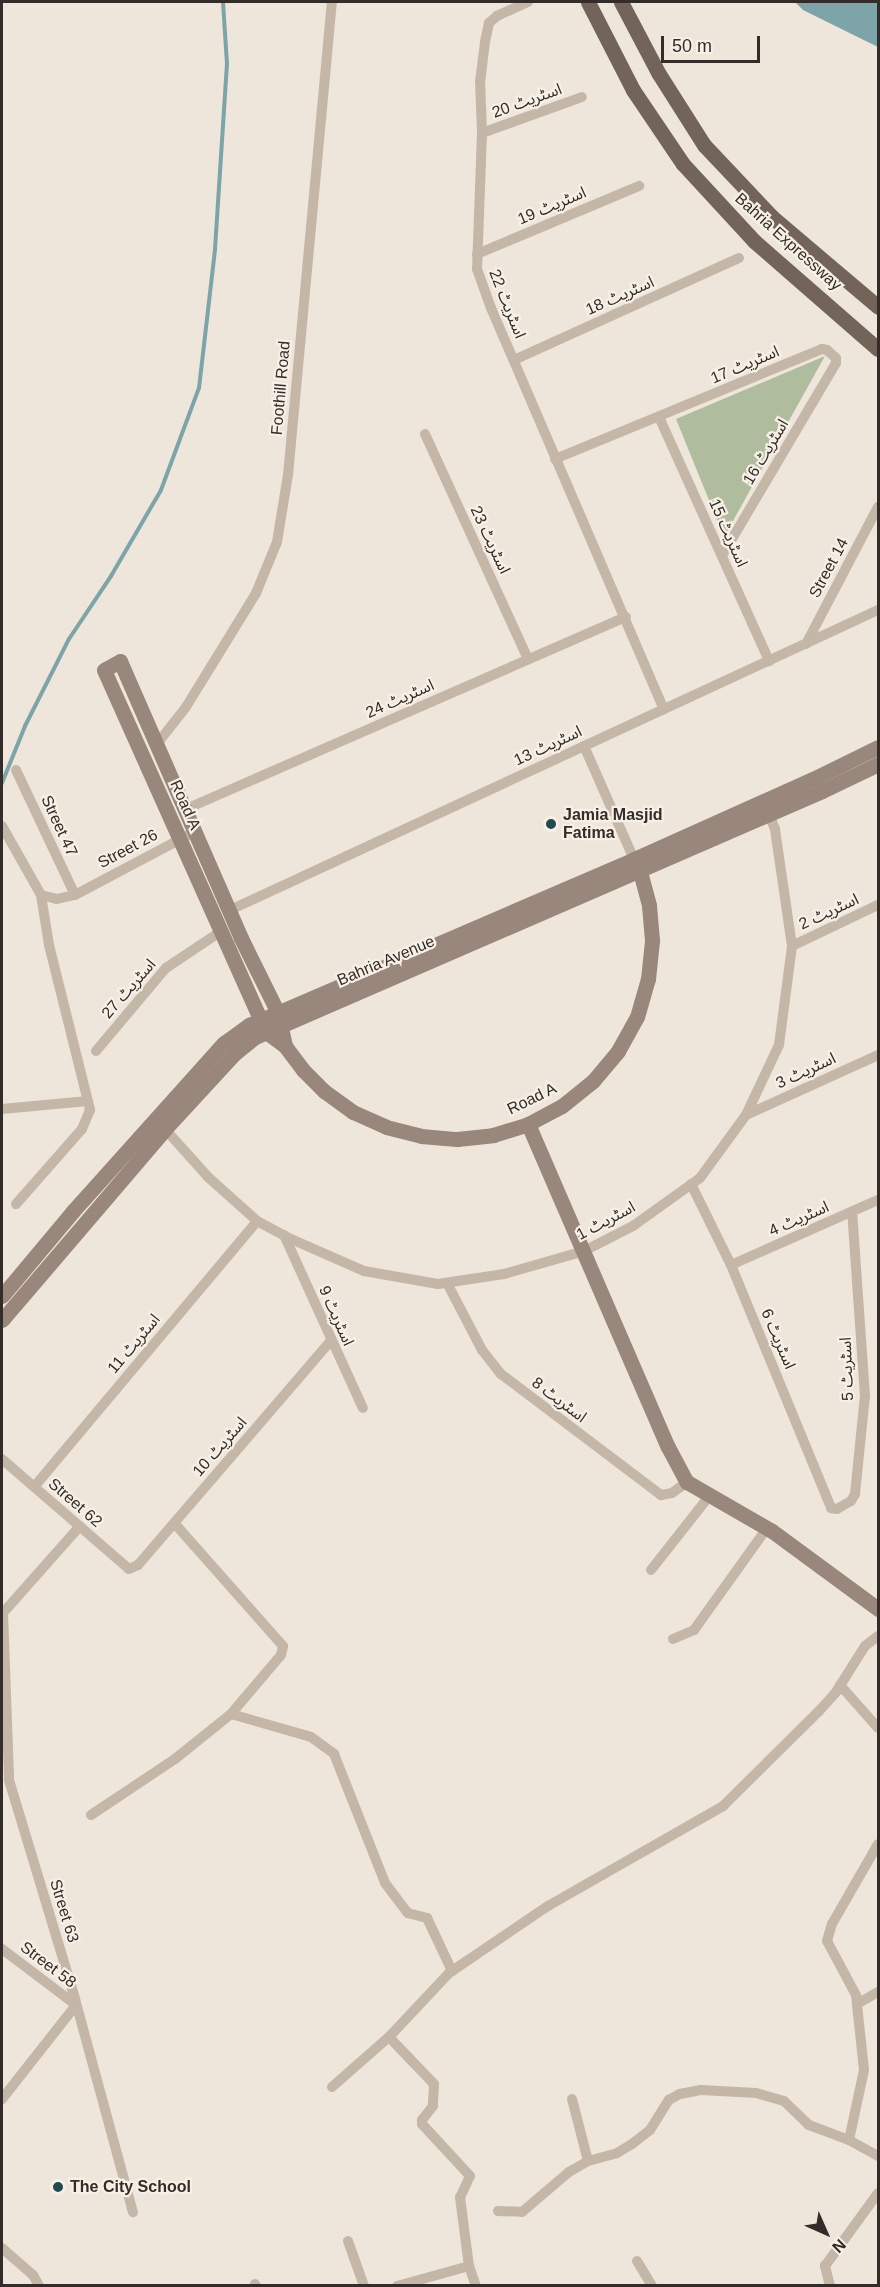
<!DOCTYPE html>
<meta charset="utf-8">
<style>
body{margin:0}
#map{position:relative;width:880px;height:2287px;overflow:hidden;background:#eee6db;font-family:Helvetica,"Noto Sans Arabic",sans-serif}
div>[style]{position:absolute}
.green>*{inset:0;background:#afbc9d}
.water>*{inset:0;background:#7da4a8}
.stream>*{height:4px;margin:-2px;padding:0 2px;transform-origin:2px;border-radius:2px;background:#7da4a8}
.street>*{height:10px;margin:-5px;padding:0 5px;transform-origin:5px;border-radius:5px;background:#c5b7a8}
.secondary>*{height:15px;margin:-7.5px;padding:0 7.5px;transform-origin:7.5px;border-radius:7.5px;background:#98877a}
.primary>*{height:15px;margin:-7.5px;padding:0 7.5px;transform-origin:7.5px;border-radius:7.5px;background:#73645a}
.dots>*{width:16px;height:16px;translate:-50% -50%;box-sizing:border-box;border:3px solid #f7f0e7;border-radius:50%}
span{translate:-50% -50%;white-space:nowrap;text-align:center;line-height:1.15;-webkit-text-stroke:4.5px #f7f0e7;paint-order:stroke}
.street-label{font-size:16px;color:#332c28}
.poi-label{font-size:16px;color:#332c28;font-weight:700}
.left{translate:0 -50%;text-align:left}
.frame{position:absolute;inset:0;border:3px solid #332c28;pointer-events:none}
.north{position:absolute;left:796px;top:2203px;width:60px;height:60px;-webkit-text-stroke:4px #f7f0e7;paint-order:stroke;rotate:135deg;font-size:16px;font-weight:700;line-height:24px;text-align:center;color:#332c28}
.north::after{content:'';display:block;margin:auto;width:21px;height:27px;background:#332c28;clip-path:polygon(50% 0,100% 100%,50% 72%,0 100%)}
.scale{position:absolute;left:661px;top:36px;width:99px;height:27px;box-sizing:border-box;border:3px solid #332c28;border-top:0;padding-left:8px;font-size:18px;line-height:21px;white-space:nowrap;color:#332c28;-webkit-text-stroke:4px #f7f0e7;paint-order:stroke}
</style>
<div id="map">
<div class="green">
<i style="clip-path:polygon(825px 356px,724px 537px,676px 419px)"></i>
</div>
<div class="water">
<i style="clip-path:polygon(795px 2px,878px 2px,878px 47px,803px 10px)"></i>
</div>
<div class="stream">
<i style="left:2px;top:783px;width:61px;rotate:-68deg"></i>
<i style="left:25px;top:726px;width:97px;rotate:-63.2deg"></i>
<i style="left:69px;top:639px;width:76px;rotate:-56.3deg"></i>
<i style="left:111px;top:576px;width:99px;rotate:-59.8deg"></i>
<i style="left:161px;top:490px;width:109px;rotate:-69.6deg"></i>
<i style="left:199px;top:388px;width:140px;rotate:-83.4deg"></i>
<i style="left:215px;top:249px;width:185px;rotate:-86.3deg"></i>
<i style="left:227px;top:64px;width:62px;rotate:-93.7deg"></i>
</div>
<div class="street">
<i style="left:528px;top:2px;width:34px;rotate:156deg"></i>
<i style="left:497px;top:16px;width:11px;rotate:139deg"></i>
<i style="left:489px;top:23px;width:19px;rotate:102deg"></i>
<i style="left:485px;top:42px;width:38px;rotate:97deg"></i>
<i style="left:480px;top:80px;width:53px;rotate:87.8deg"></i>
<i style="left:482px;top:133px;width:136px;rotate:92.1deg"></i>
<i style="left:477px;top:269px;width:41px;rotate:70.3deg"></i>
<i style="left:491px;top:308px;width:437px;rotate:66.7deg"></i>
<i style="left:482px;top:133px;width:106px;rotate:-19.8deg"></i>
<i style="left:477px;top:254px;width:176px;rotate:-22.8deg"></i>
<i style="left:514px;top:360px;width:247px;rotate:-24.4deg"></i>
<i style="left:659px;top:417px;width:268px;rotate:65.7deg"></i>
<i style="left:425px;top:434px;width:247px;rotate:65.4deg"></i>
<i style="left:555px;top:459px;width:289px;rotate:-22.4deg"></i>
<i style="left:822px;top:349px;width:5px;rotate:11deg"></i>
<i style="left:827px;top:350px;width:12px;rotate:42deg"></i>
<i style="left:836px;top:358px;width:5px;rotate:90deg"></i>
<i style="left:836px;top:363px;width:224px;rotate:120.6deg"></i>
<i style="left:806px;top:644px;width:155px;rotate:-62.3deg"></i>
<i style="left:157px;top:744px;width:47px;rotate:-51.9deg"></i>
<i style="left:186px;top:707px;width:134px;rotate:-58.4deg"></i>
<i style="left:256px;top:593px;width:55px;rotate:-67.6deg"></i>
<i style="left:277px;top:542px;width:68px;rotate:-80.7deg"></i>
<i style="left:288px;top:475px;width:475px;rotate:-84.7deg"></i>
<i style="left:584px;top:746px;width:129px;rotate:66.2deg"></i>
<i style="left:16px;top:770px;width:138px;rotate:64.7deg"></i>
<i style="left:186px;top:809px;width:480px;rotate:-23.6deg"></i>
<i style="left:2px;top:826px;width:79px;rotate:60.5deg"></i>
<i style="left:41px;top:895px;width:51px;rotate:80.9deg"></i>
<i style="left:49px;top:945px;width:170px;rotate:76deg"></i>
<i style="left:90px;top:1110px;width:21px;rotate:113deg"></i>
<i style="left:82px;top:1129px;width:100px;rotate:131.3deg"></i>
<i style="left:41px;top:895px;width:16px;rotate:14deg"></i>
<i style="left:57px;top:899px;width:18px;rotate:-13deg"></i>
<i style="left:75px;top:895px;width:137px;rotate:-27.9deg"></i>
<i style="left:230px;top:910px;width:714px;rotate:-24.84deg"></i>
<i style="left:792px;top:946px;width:95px;rotate:-25.5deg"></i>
<i style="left:96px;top:1051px;width:109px;rotate:-49.9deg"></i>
<i style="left:166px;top:968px;width:65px;rotate:-33.7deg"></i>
<i style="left:2px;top:1109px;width:86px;rotate:-5.3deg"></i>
<i style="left:746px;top:1115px;width:145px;rotate:-24.4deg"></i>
<i style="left:165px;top:1129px;width:64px;rotate:48.1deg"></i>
<i style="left:208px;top:1177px;width:66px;rotate:41.9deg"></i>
<i style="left:257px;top:1221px;width:38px;rotate:28deg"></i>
<i style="left:291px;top:1239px;width:80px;rotate:23.7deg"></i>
<i style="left:364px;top:1271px;width:75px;rotate:10deg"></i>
<i style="left:438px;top:1284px;width:67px;rotate:-8.6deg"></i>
<i style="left:504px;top:1274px;width:83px;rotate:-16deg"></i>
<i style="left:584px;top:1251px;width:55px;rotate:-27deg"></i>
<i style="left:633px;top:1226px;width:82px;rotate:-35.6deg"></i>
<i style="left:700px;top:1178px;width:78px;rotate:-53.9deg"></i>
<i style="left:746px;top:1115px;width:77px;rotate:-64.8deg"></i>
<i style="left:779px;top:1045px;width:100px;rotate:-82.5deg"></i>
<i style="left:792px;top:946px;width:118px;rotate:-98.3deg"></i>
<i style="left:775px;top:829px;width:23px;rotate:-113deg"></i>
<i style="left:691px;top:1184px;width:90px;rotate:63.7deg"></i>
<i style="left:731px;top:1265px;width:263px;rotate:67.6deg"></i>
<i style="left:831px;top:1508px;width:6px;rotate:9deg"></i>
<i style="left:837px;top:1509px;width:16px;rotate:-30deg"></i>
<i style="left:851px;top:1501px;width:8px;rotate:-60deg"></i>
<i style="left:855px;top:1494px;width:99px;rotate:-84.2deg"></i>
<i style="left:865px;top:1396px;width:184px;rotate:-94deg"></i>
<i style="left:284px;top:1235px;width:190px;rotate:65.5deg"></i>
<i style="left:731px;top:1265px;width:161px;rotate:-23.9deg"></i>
<i style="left:447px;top:1283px;width:76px;rotate:62.4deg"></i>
<i style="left:482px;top:1350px;width:31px;rotate:52deg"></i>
<i style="left:501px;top:1374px;width:201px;rotate:37.1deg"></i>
<i style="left:661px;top:1495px;width:11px;rotate:-10deg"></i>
<i style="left:672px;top:1493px;width:19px;rotate:-36deg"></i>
<i style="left:2px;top:1459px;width:168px;rotate:40.9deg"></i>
<i style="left:129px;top:1569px;width:10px;rotate:-24deg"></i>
<i style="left:138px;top:1565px;width:296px;rotate:-49.3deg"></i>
<i style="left:34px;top:1487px;width:347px;rotate:-50deg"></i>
<i style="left:651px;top:1570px;width:95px;rotate:-51.8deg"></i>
<i style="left:3px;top:1613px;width:167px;rotate:87.9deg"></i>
<i style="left:9px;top:1780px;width:229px;rotate:73.2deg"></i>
<i style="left:75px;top:1999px;width:221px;rotate:74.8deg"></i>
<i style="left:3px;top:1613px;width:116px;rotate:-48.5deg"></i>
<i style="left:673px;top:1639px;width:23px;rotate:-23deg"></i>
<i style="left:694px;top:1630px;width:125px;rotate:-54.4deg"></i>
<i style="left:840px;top:1685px;width:57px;rotate:48.5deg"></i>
<i style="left:231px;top:1714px;width:83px;rotate:16deg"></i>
<i style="left:311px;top:1737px;width:29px;rotate:36deg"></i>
<i style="left:334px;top:1754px;width:139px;rotate:68.4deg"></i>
<i style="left:385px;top:1883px;width:38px;rotate:53deg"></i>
<i style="left:408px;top:1913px;width:20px;rotate:15deg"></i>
<i style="left:427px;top:1918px;width:59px;rotate:64.7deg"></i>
<i style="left:91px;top:1815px;width:101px;rotate:-33.7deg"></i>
<i style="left:175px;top:1759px;width:72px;rotate:-38.8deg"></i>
<i style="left:231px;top:1714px;width:77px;rotate:-49.7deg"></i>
<i style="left:281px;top:1655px;width:9px;rotate:-77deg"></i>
<i style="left:283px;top:1646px;width:164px;rotate:-131.5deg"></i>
<i style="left:2px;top:1949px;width:93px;rotate:37.1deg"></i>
<i style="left:76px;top:2005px;width:120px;rotate:128.2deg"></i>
<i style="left:857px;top:2004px;width:24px;rotate:-30deg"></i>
<i style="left:389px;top:2037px;width:65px;rotate:46.2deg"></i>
<i style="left:434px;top:2084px;width:22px;rotate:93deg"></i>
<i style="left:433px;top:2106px;width:18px;rotate:128deg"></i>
<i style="left:422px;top:2120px;width:4px;rotate:90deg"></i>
<i style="left:422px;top:2124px;width:71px;rotate:47.3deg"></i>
<i style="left:470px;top:2176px;width:23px;rotate:115deg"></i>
<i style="left:460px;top:2197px;width:70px;rotate:82.6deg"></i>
<i style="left:469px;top:2266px;width:21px;rotate:71deg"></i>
<i style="left:332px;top:2087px;width:76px;rotate:-41.3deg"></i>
<i style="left:389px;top:2037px;width:88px;rotate:-46.8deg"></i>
<i style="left:449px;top:1973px;width:120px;rotate:-34.1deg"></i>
<i style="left:548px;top:1906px;width:202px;rotate:-29.7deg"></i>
<i style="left:723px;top:1806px;width:136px;rotate:-44.7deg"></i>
<i style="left:820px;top:1710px;width:24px;rotate:-48deg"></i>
<i style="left:836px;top:1692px;width:54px;rotate:-57.8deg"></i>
<i style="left:865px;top:1646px;width:16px;rotate:-38deg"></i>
<i style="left:572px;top:2099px;width:64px;rotate:75.5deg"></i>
<i style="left:849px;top:2140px;width:72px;rotate:-77.9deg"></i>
<i style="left:864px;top:2070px;width:75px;rotate:-96.1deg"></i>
<i style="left:856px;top:1995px;width:61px;rotate:-118.2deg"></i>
<i style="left:827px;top:1941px;width:18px;rotate:-74deg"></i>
<i style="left:832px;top:1924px;width:92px;rotate:-60.1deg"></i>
<i style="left:498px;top:2211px;width:24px;rotate:2deg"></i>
<i style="left:522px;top:2212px;width:62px;rotate:-40.4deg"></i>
<i style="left:569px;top:2172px;width:22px;rotate:-30deg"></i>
<i style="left:588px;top:2161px;width:30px;rotate:-15deg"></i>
<i style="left:617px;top:2153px;width:17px;rotate:-31deg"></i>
<i style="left:632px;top:2144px;width:23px;rotate:-38deg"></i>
<i style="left:650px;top:2130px;width:36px;rotate:-58deg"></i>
<i style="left:669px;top:2100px;width:13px;rotate:-29deg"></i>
<i style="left:680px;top:2094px;width:21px;rotate:-11deg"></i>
<i style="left:701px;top:2090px;width:55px;rotate:3.1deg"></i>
<i style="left:756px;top:2093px;width:29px;rotate:16deg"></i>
<i style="left:784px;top:2101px;width:35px;rotate:44deg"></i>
<i style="left:809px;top:2125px;width:43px;rotate:20.6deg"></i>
<i style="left:849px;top:2140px;width:33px;rotate:29deg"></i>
<i style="left:348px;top:2241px;width:48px;rotate:70.4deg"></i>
<i style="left:2px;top:2248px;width:41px;rotate:41.1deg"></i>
<i style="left:33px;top:2275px;width:13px;rotate:61deg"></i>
<i style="left:637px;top:2261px;width:29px;rotate:59deg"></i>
<i style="left:255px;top:2284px;width:2px;rotate:63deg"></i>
<i style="left:397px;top:2286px;width:75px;rotate:-15.5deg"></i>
<i style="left:830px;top:2286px;width:21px;rotate:-104deg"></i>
<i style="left:825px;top:2266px;width:90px;rotate:-54deg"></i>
</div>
<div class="secondary">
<i style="left:285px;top:1046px;width:34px;rotate:-102deg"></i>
<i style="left:278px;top:1013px;width:84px;rotate:-116.3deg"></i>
<i style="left:241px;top:938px;width:302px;rotate:-113.6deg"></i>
<i style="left:120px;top:661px;width:18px;rotate:151deg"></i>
<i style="left:104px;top:670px;width:397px;rotate:65.9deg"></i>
<i style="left:266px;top:1032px;width:24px;rotate:36deg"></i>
<i style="left:285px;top:1046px;width:30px;rotate:53deg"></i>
<i style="left:303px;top:1070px;width:30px;rotate:45deg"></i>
<i style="left:324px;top:1091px;width:36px;rotate:36deg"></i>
<i style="left:353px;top:1112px;width:36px;rotate:24deg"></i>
<i style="left:386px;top:1127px;width:36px;rotate:14deg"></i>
<i style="left:421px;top:1136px;width:36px;rotate:5deg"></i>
<i style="left:457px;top:1139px;width:36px;rotate:-6deg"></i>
<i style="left:493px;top:1135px;width:37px;rotate:-17deg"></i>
<i style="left:528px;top:1124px;width:38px;rotate:-28deg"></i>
<i style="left:562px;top:1106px;width:40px;rotate:-39deg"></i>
<i style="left:593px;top:1081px;width:39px;rotate:-50deg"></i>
<i style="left:618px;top:1051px;width:39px;rotate:-61deg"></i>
<i style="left:637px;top:1017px;width:40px;rotate:-74deg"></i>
<i style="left:648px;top:979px;width:39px;rotate:-84deg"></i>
<i style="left:652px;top:940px;width:35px;rotate:-95deg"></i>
<i style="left:649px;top:905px;width:35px;rotate:-105deg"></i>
<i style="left:528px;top:1124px;width:352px;rotate:66.6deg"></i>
<i style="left:668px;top:1447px;width:40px;rotate:62deg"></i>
<i style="left:687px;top:1482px;width:98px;rotate:30deg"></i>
<i style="left:772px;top:1531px;width:132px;rotate:36.3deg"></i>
<i style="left:2px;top:1296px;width:111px;rotate:-50.1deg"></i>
<i style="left:73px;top:1211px;width:226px;rotate:-48.1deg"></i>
<i style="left:224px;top:1043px;width:31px;rotate:-36deg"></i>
<i style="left:249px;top:1025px;width:419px;rotate:-23.3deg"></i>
<i style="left:634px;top:859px;width:196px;rotate:-24.1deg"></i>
<i style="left:813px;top:779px;width:72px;rotate:-26.2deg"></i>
<i style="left:2px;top:1320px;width:251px;rotate:-49.5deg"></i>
<i style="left:165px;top:1129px;width:102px;rotate:-47.4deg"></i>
<i style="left:234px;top:1054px;width:27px;rotate:-39deg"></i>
<i style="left:255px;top:1037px;width:618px;rotate:-23.45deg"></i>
<i style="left:822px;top:791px;width:62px;rotate:-25.7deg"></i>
</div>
<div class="primary">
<i style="left:588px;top:2px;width:99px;rotate:62.9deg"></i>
<i style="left:633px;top:90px;width:89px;rotate:56deg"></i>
<i style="left:683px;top:164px;width:105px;rotate:47.3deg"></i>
<i style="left:754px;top:241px;width:164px;rotate:41.1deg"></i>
<i style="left:621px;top:2px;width:81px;rotate:62.2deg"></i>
<i style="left:659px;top:74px;width:84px;rotate:57.6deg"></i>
<i style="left:704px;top:145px;width:99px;rotate:46.6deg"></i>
<i style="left:772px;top:217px;width:139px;rotate:40.3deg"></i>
</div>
<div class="dots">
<i style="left:551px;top:824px;background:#224a4f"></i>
<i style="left:58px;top:2187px;background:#224a4f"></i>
</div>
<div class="street-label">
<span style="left:527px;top:101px;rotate:-20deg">اسٹریٹ 20</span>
<span style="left:552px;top:206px;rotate:-23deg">اسٹریٹ 19</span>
<span style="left:788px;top:242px;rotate:42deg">Bahria Expressway</span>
<span style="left:620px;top:296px;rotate:-24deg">اسٹریٹ 18</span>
<span style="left:507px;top:304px;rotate:68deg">اسٹریٹ 22</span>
<span style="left:745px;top:365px;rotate:-23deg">اسٹریٹ 17</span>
<span style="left:281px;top:388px;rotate:-85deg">Foothill Road</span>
<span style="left:766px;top:452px;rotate:-59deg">اسٹریٹ 16</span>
<span style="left:728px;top:533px;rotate:66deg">اسٹریٹ 15</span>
<span style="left:490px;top:540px;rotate:65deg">اسٹریٹ 23</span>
<span style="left:829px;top:568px;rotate:-62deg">Street 14</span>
<span style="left:400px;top:699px;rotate:-24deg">اسٹریٹ 24</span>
<span style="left:548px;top:746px;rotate:-25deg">اسٹریٹ 13</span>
<span style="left:185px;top:805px;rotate:66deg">Road A</span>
<span style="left:59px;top:826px;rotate:65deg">Street 47</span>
<span style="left:128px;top:849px;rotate:-28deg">Street 26</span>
<span style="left:829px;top:912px;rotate:-25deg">اسٹریٹ 2</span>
<span style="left:386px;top:961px;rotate:-23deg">Bahria Avenue</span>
<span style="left:129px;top:989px;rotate:-49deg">اسٹریٹ 27</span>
<span style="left:806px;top:1071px;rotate:-25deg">اسٹریٹ 3</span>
<span style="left:532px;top:1099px;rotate:-26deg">Road A</span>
<span style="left:799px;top:1219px;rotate:-24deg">اسٹریٹ 4</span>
<span style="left:606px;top:1221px;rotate:-28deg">اسٹریٹ 1</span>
<span style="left:336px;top:1316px;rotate:66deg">اسٹریٹ 9</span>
<span style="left:778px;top:1339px;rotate:67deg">اسٹریٹ 6</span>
<span style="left:134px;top:1344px;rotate:-50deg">اسٹریٹ 11</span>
<span style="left:847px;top:1369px;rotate:-92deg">اسٹریٹ 5</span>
<span style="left:559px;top:1400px;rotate:37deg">اسٹریٹ 8</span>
<span style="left:220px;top:1447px;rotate:-49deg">اسٹریٹ 10</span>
<span style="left:75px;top:1503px;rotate:41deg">Street 62</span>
<span style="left:64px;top:1911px;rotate:73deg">Street 63</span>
<span style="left:48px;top:1965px;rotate:37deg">Street 58</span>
</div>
<div class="poi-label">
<span class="left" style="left:563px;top:824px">Jamia Masjid<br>Fatima</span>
<span class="left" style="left:70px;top:2187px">The City School</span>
</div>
<div class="frame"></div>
<div class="north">N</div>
<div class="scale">50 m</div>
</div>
